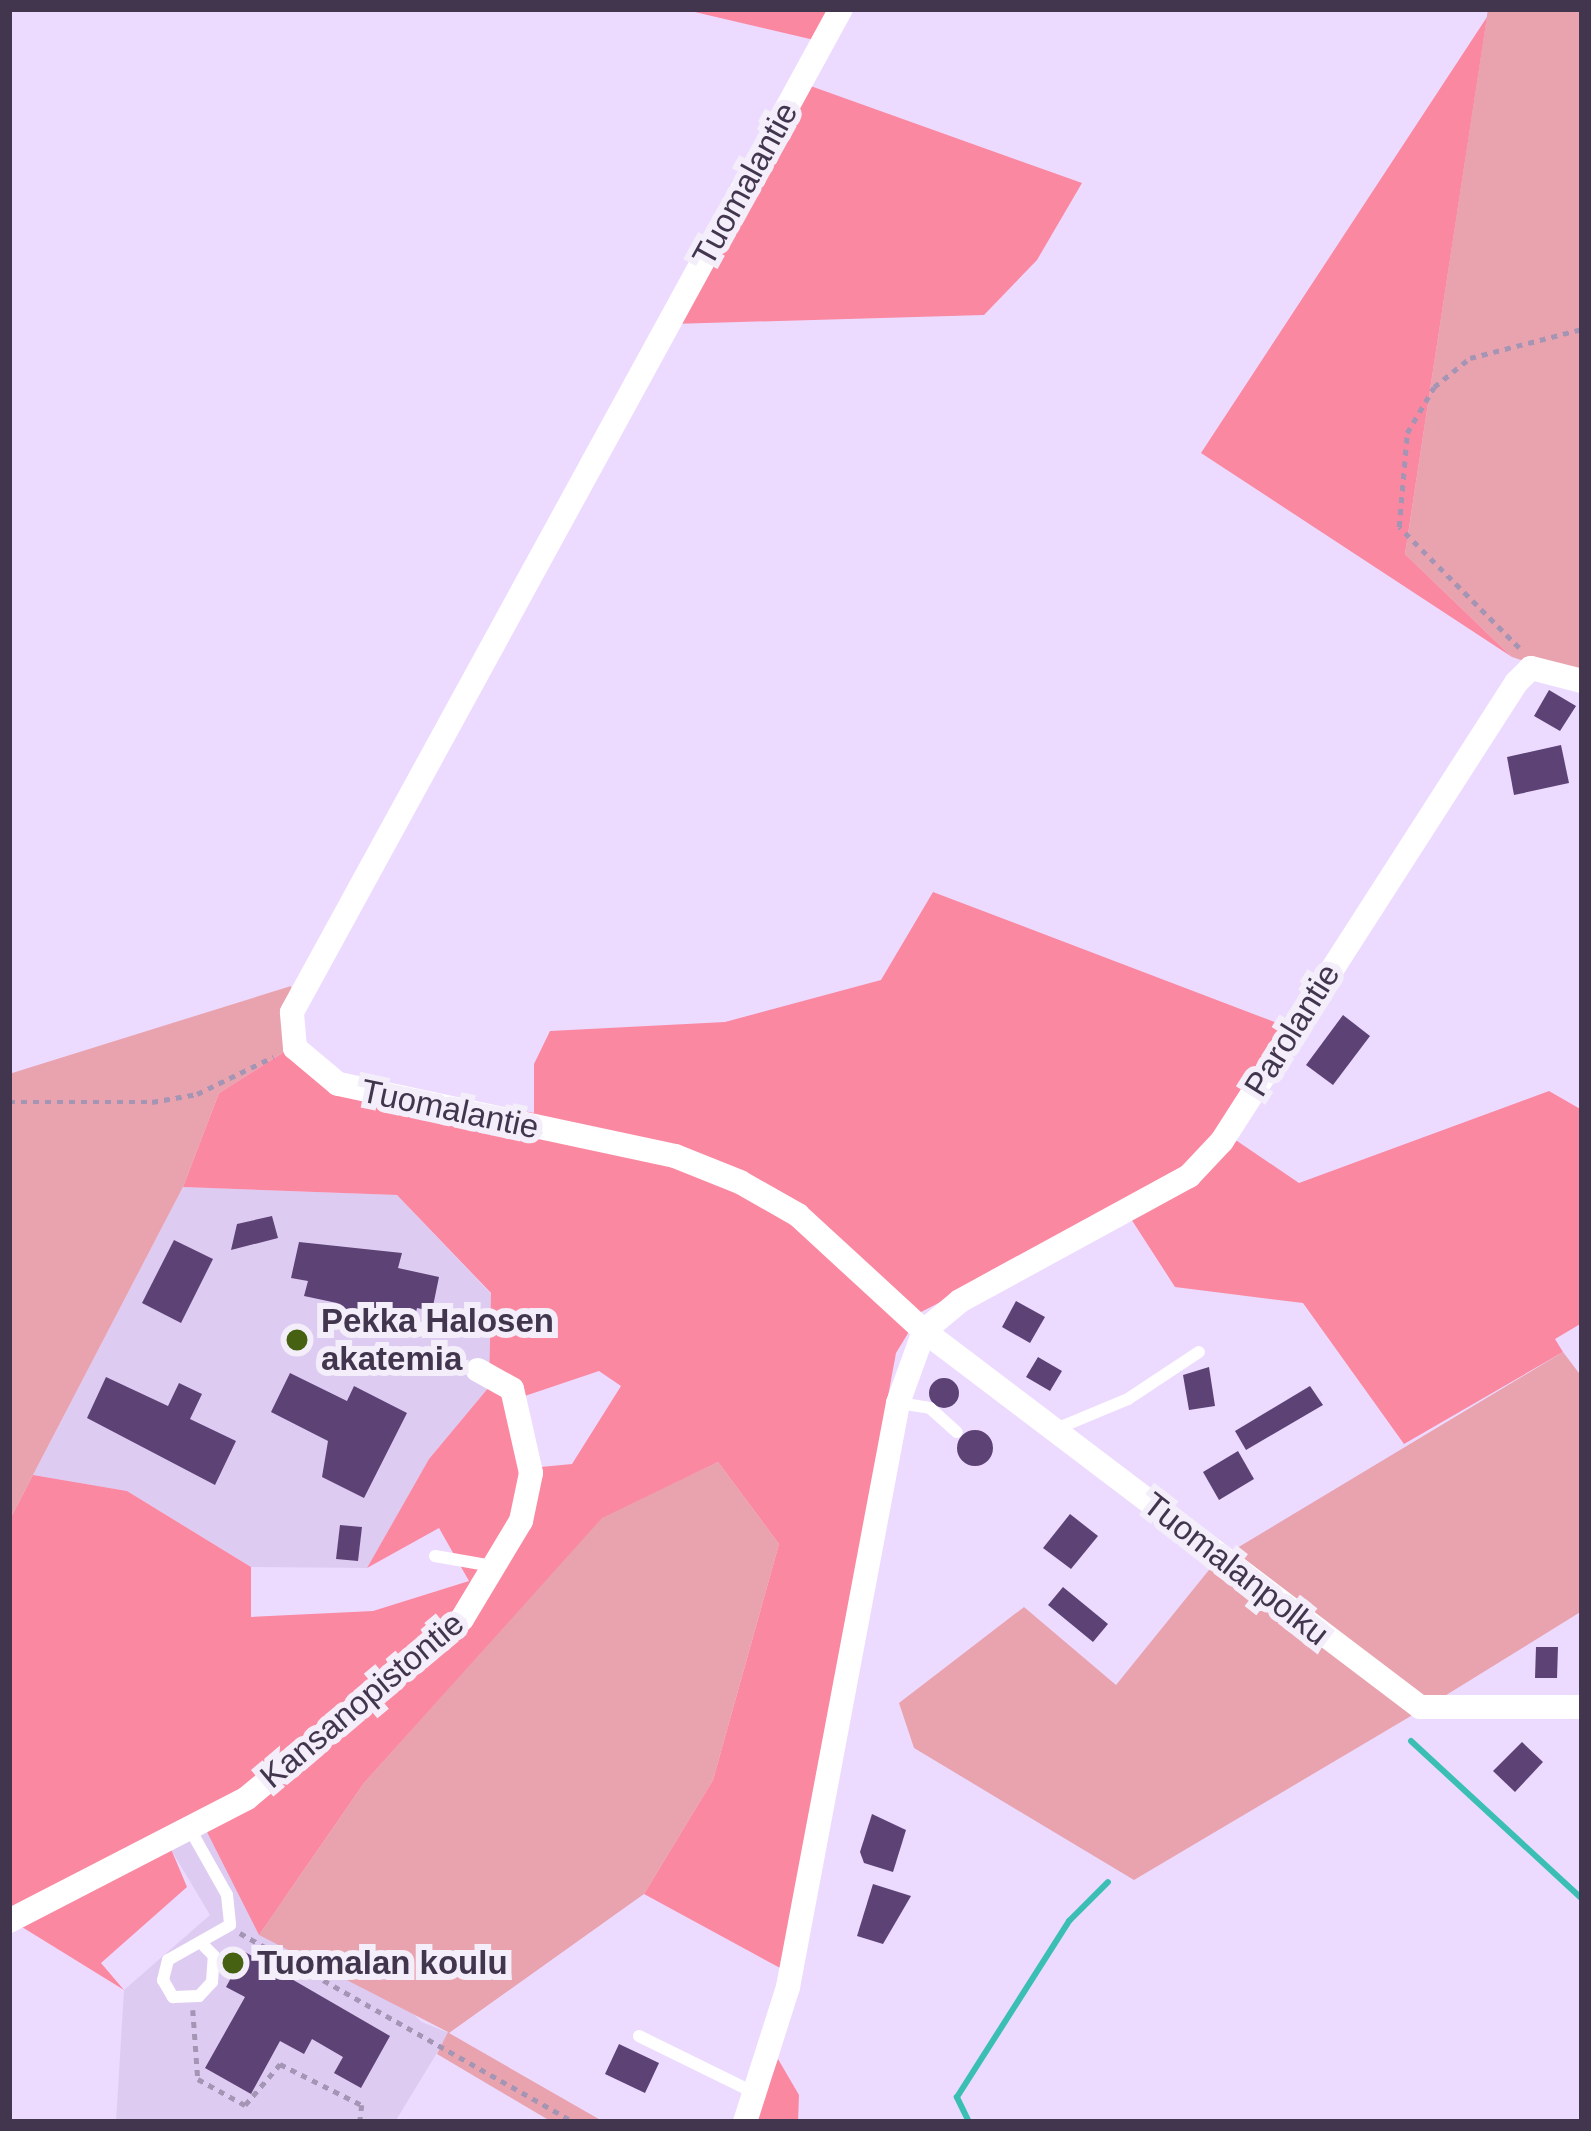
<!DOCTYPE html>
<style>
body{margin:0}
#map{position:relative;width:1591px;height:2131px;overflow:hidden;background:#ecdbff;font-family:Helvetica,sans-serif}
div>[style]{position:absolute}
.built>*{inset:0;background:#decbf2}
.green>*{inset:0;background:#e9a3af}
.forest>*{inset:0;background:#fb88a1}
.stream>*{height:6px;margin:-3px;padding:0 3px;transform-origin:3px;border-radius:3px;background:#3bbfb5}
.building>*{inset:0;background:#5d4275}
.round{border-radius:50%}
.path>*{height:4.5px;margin-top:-2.25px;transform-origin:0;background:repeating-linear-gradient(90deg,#a495b4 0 6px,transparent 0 12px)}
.lane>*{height:12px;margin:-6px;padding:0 6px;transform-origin:6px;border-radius:6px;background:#fff}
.street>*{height:24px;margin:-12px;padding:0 12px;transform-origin:12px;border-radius:12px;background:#fff}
.dots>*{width:33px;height:33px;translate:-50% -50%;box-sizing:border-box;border:6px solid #f3eefa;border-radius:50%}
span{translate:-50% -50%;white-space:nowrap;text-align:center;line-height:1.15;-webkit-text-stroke:12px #f3eefa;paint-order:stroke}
.street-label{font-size:33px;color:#42364e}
.poi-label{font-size:33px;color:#42364e;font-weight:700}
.left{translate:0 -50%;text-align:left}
.frame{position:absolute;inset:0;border:12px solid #42364e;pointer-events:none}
</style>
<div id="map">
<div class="built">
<i style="clip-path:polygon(183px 1187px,397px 1195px,491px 1294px,489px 1387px,429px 1459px,367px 1568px,251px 1567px,127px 1491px,33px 1475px)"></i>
<i style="clip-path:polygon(206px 1830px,422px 2022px,449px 2033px,395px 2122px,116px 2122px,124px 1990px,210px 1915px,170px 1848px)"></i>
</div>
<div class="green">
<i style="clip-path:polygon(1488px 9px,1582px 9px,1582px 681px,1512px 657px,1405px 554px)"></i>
<i style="clip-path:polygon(291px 986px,303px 1040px,219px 1093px,183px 1187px,9px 1521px,9px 1074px)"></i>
<i style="clip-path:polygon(1563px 1352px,1582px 1377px,1582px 1611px,1443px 1697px,1134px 1880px,914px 1748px,899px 1703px,1024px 1607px,1116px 1685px,1217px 1560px)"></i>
<i style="clip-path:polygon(718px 1462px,779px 1544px,713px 1780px,644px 1894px,449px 2033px,604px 2122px,552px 2122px,437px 2054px,448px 2032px,259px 1935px,364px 1783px,602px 1517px)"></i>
</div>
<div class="forest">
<i style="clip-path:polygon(682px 9px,847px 9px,827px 43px)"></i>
<i style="clip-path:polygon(1487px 17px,1405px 554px,1512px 657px,1201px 453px)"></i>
<i style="clip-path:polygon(805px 84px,1082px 183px,1037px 260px,984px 315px,672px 324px)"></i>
<i style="clip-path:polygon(evenodd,933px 892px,1285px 1026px,1218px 1128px,1299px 1183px,1549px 1091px,1582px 1110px,1582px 1323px,1555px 1339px,1563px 1352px,1404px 1444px,1303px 1303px,1175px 1287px,1124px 1208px,921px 1312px,896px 1353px,782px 1969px,644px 1894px,713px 1780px,779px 1544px,718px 1462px,602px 1518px,364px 1783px,259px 1935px,206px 1830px,171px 1849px,187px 1887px,101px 1963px,124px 1990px,9px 1919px,9px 1521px,33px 1475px,127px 1491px,251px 1567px,251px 1617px,373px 1611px,469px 1581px,439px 1528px,367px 1568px,429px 1459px,489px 1387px,491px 1293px,397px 1195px,183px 1187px,219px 1093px,303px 1040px,339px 1076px,534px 1113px,534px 1064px,550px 1031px,725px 1022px,881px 980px,933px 892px,599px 1371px,621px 1386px,572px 1464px,520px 1469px,510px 1401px,599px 1371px)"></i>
<i style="clip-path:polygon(778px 2059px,799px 2095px,798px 2122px,755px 2122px)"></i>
</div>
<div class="stream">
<i style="left:1411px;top:1741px;width:233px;rotate:42.7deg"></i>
<i style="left:969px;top:2122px;width:28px;rotate:-116deg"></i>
<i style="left:957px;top:2097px;width:209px;rotate:-57.5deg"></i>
<i style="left:1069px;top:1921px;width:55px;rotate:-45deg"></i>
</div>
<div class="building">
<i style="clip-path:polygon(1549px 690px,1576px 706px,1560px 731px,1534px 716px)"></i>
<i style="clip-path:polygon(1561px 745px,1569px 783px,1514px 795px,1507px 757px)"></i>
<i style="clip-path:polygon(1343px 1015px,1370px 1036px,1333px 1085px,1306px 1065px)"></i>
<i style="clip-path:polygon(272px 1216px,278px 1238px,231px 1250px,237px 1224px)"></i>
<i style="clip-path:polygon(174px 1240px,213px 1259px,181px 1323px,142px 1303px)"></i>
<i style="clip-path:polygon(299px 1242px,402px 1253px,398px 1268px,439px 1277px,432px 1311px,417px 1308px,414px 1320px,387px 1314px,385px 1325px,335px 1315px,337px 1303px,304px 1296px,308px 1281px,291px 1278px)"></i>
<i style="clip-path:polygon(1016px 1301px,1045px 1317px,1030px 1343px,1002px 1327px)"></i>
<i style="clip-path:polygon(1038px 1357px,1062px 1371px,1050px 1391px,1026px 1377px)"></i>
<i style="clip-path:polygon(1209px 1367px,1215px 1406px,1189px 1410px,1183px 1375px)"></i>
<i style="clip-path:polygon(290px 1373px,347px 1401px,354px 1386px,407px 1413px,364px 1498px,322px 1477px,328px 1441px,271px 1412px)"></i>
<i style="clip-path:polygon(106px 1377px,168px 1406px,179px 1383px,202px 1394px,190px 1419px,236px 1441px,215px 1485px,87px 1418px)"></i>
<i class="round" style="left:929px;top:1378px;width:30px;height:30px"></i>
<i style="clip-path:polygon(1310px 1386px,1323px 1405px,1246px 1450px,1235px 1431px)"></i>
<i class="round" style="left:957px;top:1430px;width:36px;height:36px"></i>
<i style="clip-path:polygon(1238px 1451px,1254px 1479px,1219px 1500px,1203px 1472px)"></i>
<i style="clip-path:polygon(1070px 1514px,1098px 1536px,1071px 1569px,1043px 1548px)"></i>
<i style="clip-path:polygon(340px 1525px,362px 1527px,358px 1561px,336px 1559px)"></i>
<i style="clip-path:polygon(1063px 1587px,1108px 1624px,1093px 1642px,1048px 1605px)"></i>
<i style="clip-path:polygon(1536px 1647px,1558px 1647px,1557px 1678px,1535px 1678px)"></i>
<i style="clip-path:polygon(1522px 1742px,1543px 1762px,1515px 1792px,1493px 1771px)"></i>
<i style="clip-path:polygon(872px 1814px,906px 1830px,893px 1872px,864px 1863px,860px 1852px)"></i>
<i style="clip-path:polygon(873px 1884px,911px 1896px,883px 1944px,857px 1936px)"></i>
<i style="clip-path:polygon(245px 1952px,390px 2036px,361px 2088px,334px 2073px,343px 2057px,312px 2039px,304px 2054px,280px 2041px,251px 2094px,205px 2068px,245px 1997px,226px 1987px)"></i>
<i style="clip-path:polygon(619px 2044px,659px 2063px,645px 2093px,605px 2074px)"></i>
</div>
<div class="path">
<i style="left:1519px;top:648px;width:170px;rotate:-134.8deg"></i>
<i style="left:1399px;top:527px;width:94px;rotate:-85.1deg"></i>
<i style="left:1407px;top:433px;width:53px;rotate:-59.6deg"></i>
<i style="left:1434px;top:387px;width:46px;rotate:-38.9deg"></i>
<i style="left:1470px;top:358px;width:116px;rotate:-14.5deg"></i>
<i style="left:9px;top:1102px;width:143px"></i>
<i style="left:152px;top:1102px;width:46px;rotate:-10.1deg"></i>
<i style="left:197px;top:1094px;width:85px;rotate:-26deg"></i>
<i style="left:240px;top:1933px;width:384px;rotate:29.5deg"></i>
<i style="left:193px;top:2010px;width:69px;rotate:85.9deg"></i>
<i style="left:198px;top:2079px;width:54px;rotate:29deg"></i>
<i style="left:245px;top:2105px;width:54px;rotate:-49.5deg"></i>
<i style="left:280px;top:2064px;width:92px;rotate:26.6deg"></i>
<i style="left:362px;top:2105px;width:17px;rotate:97deg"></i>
</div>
<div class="lane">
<i style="left:899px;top:1403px;width:31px;rotate:9deg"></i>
<i style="left:930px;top:1408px;width:36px;rotate:42deg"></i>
<i style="left:1056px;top:1429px;width:78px;rotate:-22.6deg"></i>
<i style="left:1128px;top:1399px;width:85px;rotate:-33.5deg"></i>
<i style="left:435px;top:1556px;width:64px;rotate:9.9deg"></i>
<i style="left:191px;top:1831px;width:73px;rotate:60.6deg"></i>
<i style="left:227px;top:1895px;width:30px;rotate:84deg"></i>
<i style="left:230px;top:1925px;width:71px;rotate:150.6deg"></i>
<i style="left:168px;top:1960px;width:21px;rotate:104deg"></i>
<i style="left:163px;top:1980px;width:20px;rotate:60deg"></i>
<i style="left:173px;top:1997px;width:26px;rotate:-2deg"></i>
<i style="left:199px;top:1996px;width:19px;rotate:-47deg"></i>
<i style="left:212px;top:1982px;width:26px;rotate:-86deg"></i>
<i style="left:214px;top:1956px;width:14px;rotate:-135deg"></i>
<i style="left:639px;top:2036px;width:129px;rotate:26.2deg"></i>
</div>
<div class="street">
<i style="left:1582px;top:681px;width:53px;rotate:-165.7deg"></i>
<i style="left:1531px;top:668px;width:21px;rotate:135deg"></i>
<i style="left:1516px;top:683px;width:544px;rotate:122.7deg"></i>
<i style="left:1222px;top:1141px;width:48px;rotate:133.3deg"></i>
<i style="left:1189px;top:1176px;width:261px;rotate:151.4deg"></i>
<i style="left:960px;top:1301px;width:47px;rotate:140.2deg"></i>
<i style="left:924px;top:1331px;width:622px;rotate:37.16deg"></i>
<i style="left:1420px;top:1707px;width:162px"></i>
<i style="left:9px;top:1921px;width:268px;rotate:-27.3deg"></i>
<i style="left:247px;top:1798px;width:280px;rotate:-39.8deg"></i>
<i style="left:462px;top:1619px;width:114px;rotate:-59deg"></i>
<i style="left:521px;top:1521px;width:49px;rotate:-78.2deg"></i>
<i style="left:531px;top:1473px;width:86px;rotate:-102.7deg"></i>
<i style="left:512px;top:1389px;width:39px;rotate:-151deg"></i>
<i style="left:745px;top:2122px;width:142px;rotate:-72.3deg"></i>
<i style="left:788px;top:1987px;width:594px;rotate:-79.33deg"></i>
<i style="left:898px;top:1403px;width:77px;rotate:-70.1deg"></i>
<i style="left:924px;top:1331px;width:171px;rotate:-137.4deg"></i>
<i style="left:798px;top:1215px;width:67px;rotate:-150.4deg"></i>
<i style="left:740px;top:1182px;width:70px;rotate:-158.2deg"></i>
<i style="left:675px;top:1156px;width:345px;rotate:-167.9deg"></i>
<i style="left:338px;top:1084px;width:56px;rotate:-140.1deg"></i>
<i style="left:295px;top:1048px;width:36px;rotate:-95deg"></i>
<i style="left:292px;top:1012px;width:1143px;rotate:-61.31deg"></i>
</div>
<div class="dots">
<i style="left:297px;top:1340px;background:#456111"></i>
<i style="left:233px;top:1963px;background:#456111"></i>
</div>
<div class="street-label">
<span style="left:745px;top:184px;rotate:-61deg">Tuomalantie</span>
<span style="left:1292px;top:1030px;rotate:-58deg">Parolantie</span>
<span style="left:450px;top:1109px;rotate:12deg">Tuomalantie</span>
<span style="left:1236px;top:1569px;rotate:38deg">Tuomalanpolku</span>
<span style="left:362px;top:1700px;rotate:-40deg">Kansanopistontie</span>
</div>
<div class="poi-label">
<span class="left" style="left:321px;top:1340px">Pekka Halosen<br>akatemia</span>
<span class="left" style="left:257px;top:1963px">Tuomalan koulu</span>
</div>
<div class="frame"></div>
</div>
